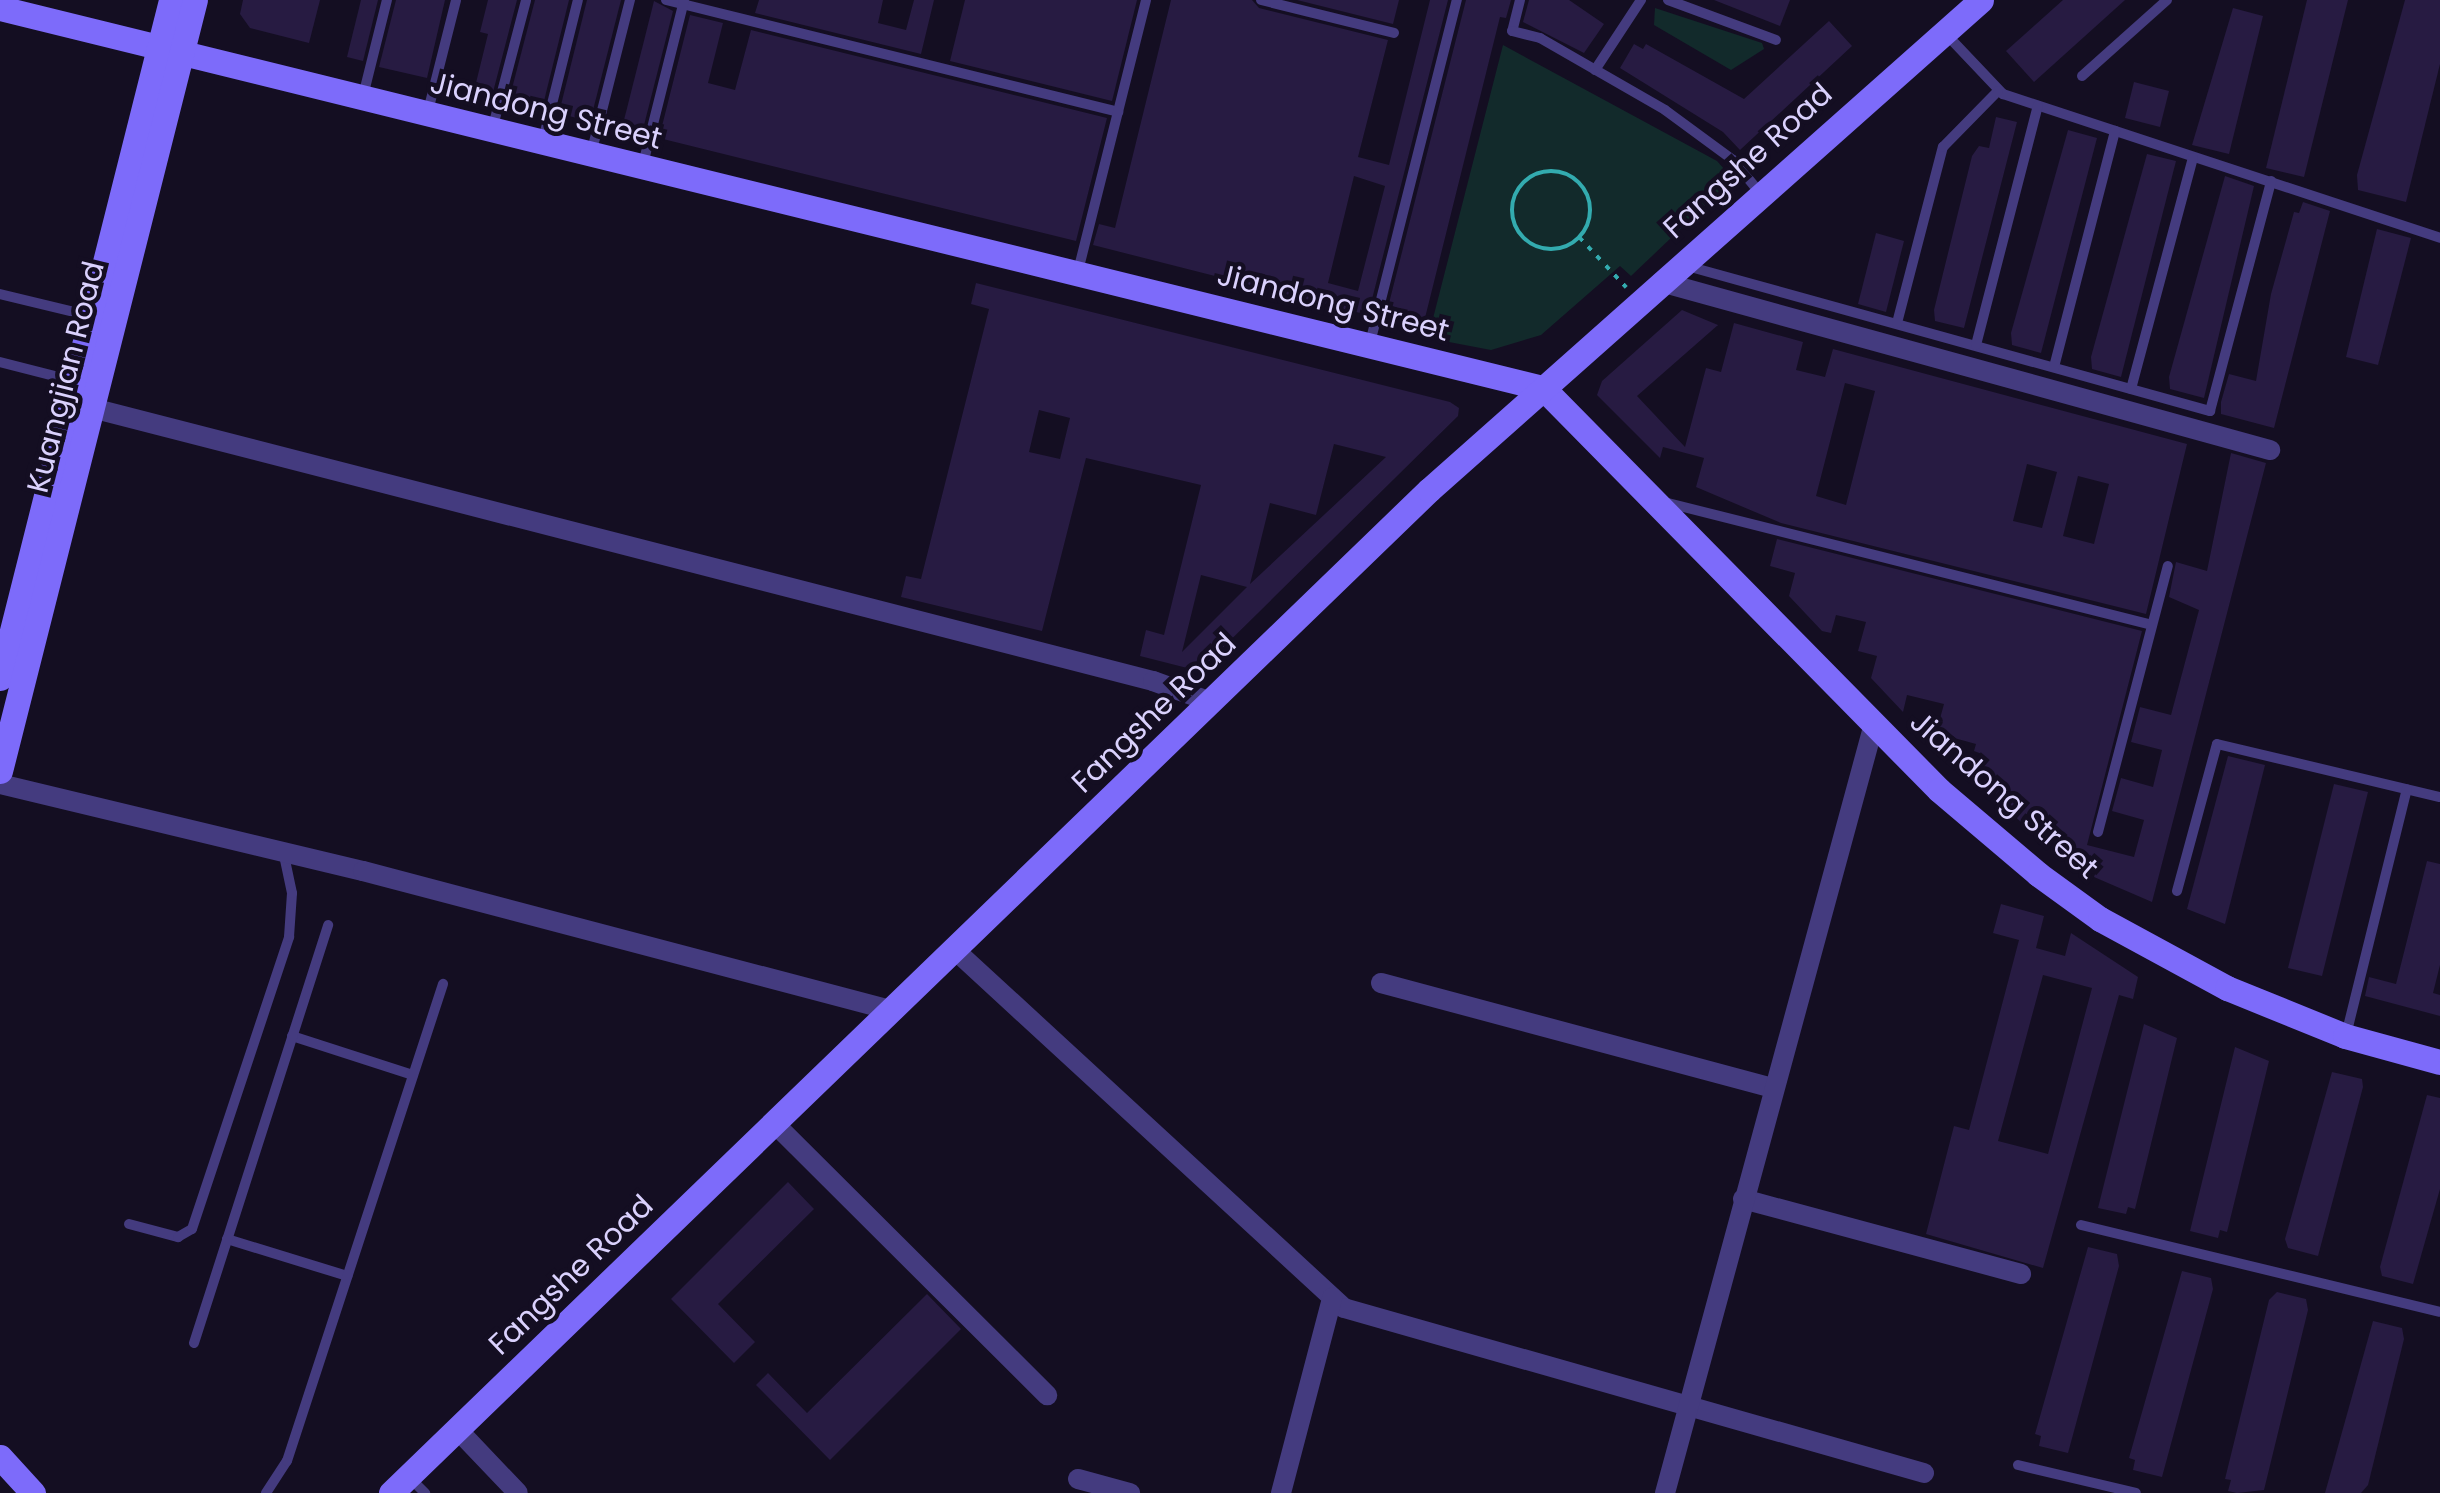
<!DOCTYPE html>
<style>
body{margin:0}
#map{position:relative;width:2440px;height:1493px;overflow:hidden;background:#140e22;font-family:Poppins,sans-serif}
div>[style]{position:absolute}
.green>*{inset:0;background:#122a2b}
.building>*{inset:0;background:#271b42}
.path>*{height:4px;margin-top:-2px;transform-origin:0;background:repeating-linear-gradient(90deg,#33abaf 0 5px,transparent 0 13px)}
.path>.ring{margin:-2px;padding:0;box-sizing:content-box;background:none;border:4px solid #33abaf;border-radius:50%}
.lane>*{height:10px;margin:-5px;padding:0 5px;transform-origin:5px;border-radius:5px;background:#443b7f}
.street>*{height:20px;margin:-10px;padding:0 10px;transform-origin:10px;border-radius:10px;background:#443b7f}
.secondary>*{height:25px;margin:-12.5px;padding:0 12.5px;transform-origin:12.5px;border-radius:12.5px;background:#7d6bfa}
span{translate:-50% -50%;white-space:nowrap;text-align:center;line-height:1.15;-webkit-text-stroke:9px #140e22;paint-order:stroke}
.street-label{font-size:30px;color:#dad1fd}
</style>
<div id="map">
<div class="green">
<i style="clip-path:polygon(1655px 8px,1762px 43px,1764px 49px,1731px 70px,1654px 25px)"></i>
<i style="clip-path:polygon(1503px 45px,1717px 161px,1733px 179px,1631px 276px,1620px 266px,1541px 335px,1491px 350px,1428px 338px)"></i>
</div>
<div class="building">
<i style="clip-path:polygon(243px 0,320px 0,309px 43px,250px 28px,240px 14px)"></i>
<i style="clip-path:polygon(361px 0,378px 0,363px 61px,347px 57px)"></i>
<i style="clip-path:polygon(396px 0,445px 0,427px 78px,379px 67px)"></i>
<i style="clip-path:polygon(488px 0,517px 0,492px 96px,474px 91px,488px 34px,480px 32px)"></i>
<i style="clip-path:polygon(535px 0,569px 0,542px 109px,509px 100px)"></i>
<i style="clip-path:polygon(587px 0,621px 0,590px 122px,559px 113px)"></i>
<i style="clip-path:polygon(759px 0,883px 0,878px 23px,906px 30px,914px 0,934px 0,921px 54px,755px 13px)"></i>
<i style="clip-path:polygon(965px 0,1137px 0,1112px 101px,950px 61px)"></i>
<i style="clip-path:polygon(evenodd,1171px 0,1252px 0,1259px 8px,1388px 40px,1358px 157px,1389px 165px,1430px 0,1448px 0,1368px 315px,1093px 245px,1099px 224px,1115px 228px,1171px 0,1354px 176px,1385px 186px,1358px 291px,1328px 283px,1354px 176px)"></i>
<i style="clip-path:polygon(1297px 0,1399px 0,1393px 24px)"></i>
<i style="clip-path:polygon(1466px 0,1511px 0,1506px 18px,1500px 17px,1422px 330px,1385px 319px)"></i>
<i style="clip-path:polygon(1529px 0,1569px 0,1604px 24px,1584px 53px,1523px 22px)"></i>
<i style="clip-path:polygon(1714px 0,1790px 0,1780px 26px)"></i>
<i style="clip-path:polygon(2063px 0,2125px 0,2034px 82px,2006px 51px)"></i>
<i style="clip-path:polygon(2307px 0,2348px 0,2304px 177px,2266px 168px)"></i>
<i style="clip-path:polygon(2405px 0,2440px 0,2440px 64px,2406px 202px,2358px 190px,2357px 175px)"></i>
<i style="clip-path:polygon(654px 1px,673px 11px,642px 133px,622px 128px)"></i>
<i style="clip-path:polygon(2233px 8px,2263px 16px,2229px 154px,2192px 145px)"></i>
<i style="clip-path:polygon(690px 15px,723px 23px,708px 83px,735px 90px,751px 30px,1107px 118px,1076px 241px,659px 138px)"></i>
<i style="clip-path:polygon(1829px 21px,1852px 46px,1740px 150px,1723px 132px,1620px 68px,1634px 44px,1643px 49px,1646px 44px,1744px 99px)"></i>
<i style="clip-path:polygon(2134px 82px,2169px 91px,2160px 127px,2125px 118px)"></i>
<i style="clip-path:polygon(1996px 117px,2017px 122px,1964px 328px,1935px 321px,1934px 310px,1972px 156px,1979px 146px,1989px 148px)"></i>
<i style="clip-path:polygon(2068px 130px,2097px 138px,2041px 353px,2012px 345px,2011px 333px)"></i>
<i style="clip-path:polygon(2147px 154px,2176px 161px,2121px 377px,2092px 369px,2091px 357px)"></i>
<i style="clip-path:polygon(2225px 176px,2254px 186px,2204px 398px,2170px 389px,2169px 377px)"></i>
<i style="clip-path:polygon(2303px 202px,2330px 211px,2274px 428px,2221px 414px,2221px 402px,2229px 374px,2256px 381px,2271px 294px,2294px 212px,2299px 213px)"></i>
<i style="clip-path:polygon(2377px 229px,2411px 238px,2378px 365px,2346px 357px)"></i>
<i style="clip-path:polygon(1876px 233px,1904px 241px,1886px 312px,1858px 304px)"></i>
<i style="clip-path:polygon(evenodd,976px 283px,1450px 402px,1459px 408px,1458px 416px,1199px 671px,1140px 656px,1146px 630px,1164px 635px,1201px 485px,1086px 458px,1042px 631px,901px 597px,906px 576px,921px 579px,989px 309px,971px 304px,976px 283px,1039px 410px,1070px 418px,1060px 459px,1029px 452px,1039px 410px,976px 283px,1334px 444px,1386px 457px,1250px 584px,1270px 503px,1316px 515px,1334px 444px,976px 283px,1201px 575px,1247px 587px,1182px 652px,1201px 575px)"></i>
<i style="clip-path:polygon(evenodd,1682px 310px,1718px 325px,1637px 396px,1685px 447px,1706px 368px,1721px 372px,1734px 323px,1803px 342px,1796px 370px,1825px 377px,1833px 349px,2187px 444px,2146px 614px,1781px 523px,1696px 487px,1704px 458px,1663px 447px,1660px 458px,1597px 395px,1602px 381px,1682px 310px,1845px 383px,1875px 391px,1846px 505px,1816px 496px,1845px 383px,1682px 310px,2027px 464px,2057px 472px,2042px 528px,2013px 521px,2027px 464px,1682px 310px,2078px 476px,2109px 484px,2094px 544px,2063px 536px,2078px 476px)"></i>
<i style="clip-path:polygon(2231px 453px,2266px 463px,2152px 902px,2094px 877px,2097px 868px,2072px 862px,2060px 852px,2064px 838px,2026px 827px,1995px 797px,2000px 778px,1977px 772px,1982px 754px,1974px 751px,1976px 744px,1936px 733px,1944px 704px,1907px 695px,1903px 712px,1871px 678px,1877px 656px,1858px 651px,1866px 622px,1836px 615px,1831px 633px,1822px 631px,1789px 596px,1795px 573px,1770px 566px,1777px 539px,2142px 631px,2087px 845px,2134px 857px,2144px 820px,2112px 811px,2121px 778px,2153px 787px,2162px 750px,2131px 742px,2140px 707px,2171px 715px,2199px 610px,2169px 597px,2176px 562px,2207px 571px)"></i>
<i style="clip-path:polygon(2228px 756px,2265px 765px,2225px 924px,2187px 909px)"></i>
<i style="clip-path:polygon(2334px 784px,2368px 792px,2322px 976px,2288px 968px)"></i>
<i style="clip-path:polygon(2427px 861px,2440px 864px,2440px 965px,2433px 993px,2440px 995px,2440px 1016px,2365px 996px,2369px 977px,2396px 984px)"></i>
<i style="clip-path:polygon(evenodd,2001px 904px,2044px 916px,2036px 948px,2065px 956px,2071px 933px,2138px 977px,2133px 999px,2119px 995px,2043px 1268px,1926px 1234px,1954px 1126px,1969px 1130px,2019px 940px,1993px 933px,2001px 904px,2043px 975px,2092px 988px,2048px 1154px,1998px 1141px,2043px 975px)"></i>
<i style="clip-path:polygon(2144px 1024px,2177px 1038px,2135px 1209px,2128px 1207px,2126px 1214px,2098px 1208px)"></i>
<i style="clip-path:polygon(2235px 1047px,2269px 1061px,2227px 1232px,2220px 1230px,2218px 1238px,2190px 1231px)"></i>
<i style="clip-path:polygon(2332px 1072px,2362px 1079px,2363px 1087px,2318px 1256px,2288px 1248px,2285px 1239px)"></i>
<i style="clip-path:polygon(2427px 1095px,2440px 1098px,2440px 1189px,2413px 1284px,2382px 1276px,2380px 1267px)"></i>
<i style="clip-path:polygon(788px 1182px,814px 1209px,718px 1304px,755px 1342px,734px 1363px,671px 1299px)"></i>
<i style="clip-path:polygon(2088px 1247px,2117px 1254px,2119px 1266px,2068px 1453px,2039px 1446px,2041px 1436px,2035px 1434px)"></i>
<i style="clip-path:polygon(2182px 1271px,2211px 1278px,2213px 1289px,2162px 1477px,2133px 1470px,2135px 1460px,2129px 1458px)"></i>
<i style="clip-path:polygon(2277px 1292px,2306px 1299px,2308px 1310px,2264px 1490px,2237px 1493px,2228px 1491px,2231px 1480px,2225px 1479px,2269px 1300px)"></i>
<i style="clip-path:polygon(927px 1294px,961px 1329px,830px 1460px,756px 1385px,768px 1373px,807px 1413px)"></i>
<i style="clip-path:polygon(2373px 1321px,2402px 1328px,2404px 1339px,2368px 1485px,2361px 1493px,2325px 1493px)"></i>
</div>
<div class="path">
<i class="ring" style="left:1512px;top:171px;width:74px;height:74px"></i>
<i style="left:1579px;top:237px;width:69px;rotate:46.8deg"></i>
</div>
<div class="lane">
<i style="left:666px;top:0;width:466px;rotate:13.9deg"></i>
<i style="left:1261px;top:0;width:137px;rotate:13.9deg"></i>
<i style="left:1520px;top:0;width:32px;rotate:104deg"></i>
<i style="left:1512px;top:31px;width:29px;rotate:14deg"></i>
<i style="left:1540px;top:38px;width:144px;rotate:29.9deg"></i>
<i style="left:1665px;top:110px;width:84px;rotate:36.3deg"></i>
<i style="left:1733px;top:160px;width:43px;rotate:50.7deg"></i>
<i style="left:1668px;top:0;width:115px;rotate:20.3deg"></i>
<i style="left:1946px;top:34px;width:83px;rotate:46.5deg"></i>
<i style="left:2003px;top:94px;width:460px;rotate:18.2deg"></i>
<i style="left:1595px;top:70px;width:84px;rotate:-56.7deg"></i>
<i style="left:2082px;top:76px;width:114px;rotate:-41.8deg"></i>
<i style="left:363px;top:96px;width:99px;rotate:-76deg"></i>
<i style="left:428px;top:111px;width:114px;rotate:-75.8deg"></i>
<i style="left:492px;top:130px;width:134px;rotate:-75.3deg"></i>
<i style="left:543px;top:140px;width:144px;rotate:-76deg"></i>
<i style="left:591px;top:154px;width:159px;rotate:-75.8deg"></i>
<i style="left:643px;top:164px;width:168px;rotate:-75.9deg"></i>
<i style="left:1687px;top:266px;width:543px;rotate:15.5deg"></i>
<i style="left:2210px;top:411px;width:238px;rotate:-75.1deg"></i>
<i style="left:1078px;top:271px;width:279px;rotate:-75.9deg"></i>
<i style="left:0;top:294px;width:94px;rotate:13.6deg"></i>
<i style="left:1897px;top:323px;width:182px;rotate:-75.4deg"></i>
<i style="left:1943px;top:147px;width:78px;rotate:-45.5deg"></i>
<i style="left:1370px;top:343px;width:354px;rotate:-75.8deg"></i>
<i style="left:1976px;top:345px;width:247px;rotate:-75.5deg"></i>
<i style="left:0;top:362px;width:76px;rotate:14.4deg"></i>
<i style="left:2054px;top:367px;width:244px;rotate:-75.5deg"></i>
<i style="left:2131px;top:389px;width:239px;rotate:-75deg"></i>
<i style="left:1664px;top:502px;width:503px;rotate:14.15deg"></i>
<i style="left:2098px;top:832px;width:275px;rotate:-75.3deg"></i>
<i style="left:2177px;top:891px;width:152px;rotate:-74.8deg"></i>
<i style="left:2217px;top:744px;width:229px;rotate:13.4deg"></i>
<i style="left:2346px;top:1035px;width:253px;rotate:-76.1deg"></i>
<i style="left:292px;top:1036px;width:127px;rotate:17.9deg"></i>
<i style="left:129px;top:1224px;width:51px;rotate:14.9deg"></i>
<i style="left:178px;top:1237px;width:16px;rotate:-30deg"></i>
<i style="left:192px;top:1229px;width:308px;rotate:-71.6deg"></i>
<i style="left:289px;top:937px;width:44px;rotate:-86.1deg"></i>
<i style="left:292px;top:893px;width:38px;rotate:-102deg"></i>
<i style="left:2081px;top:1225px;width:369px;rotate:13.6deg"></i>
<i style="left:227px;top:1239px;width:126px;rotate:17.1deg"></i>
<i style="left:194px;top:1343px;width:439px;rotate:-72.2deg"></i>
<i style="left:2018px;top:1465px;width:121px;rotate:13.3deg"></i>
<i style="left:409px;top:1477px;width:23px;rotate:45deg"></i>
<i style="left:266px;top:1493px;width:38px;rotate:-57deg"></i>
<i style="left:287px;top:1461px;width:502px;rotate:-71.89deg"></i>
</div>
<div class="street">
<i style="left:1661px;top:282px;width:632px;rotate:15.42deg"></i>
<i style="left:92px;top:408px;width:1096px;rotate:14.43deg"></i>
<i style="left:1153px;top:681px;width:62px;rotate:19.9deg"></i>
<i style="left:0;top:784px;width:373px;rotate:13.5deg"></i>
<i style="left:363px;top:871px;width:549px;rotate:14.77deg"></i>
<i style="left:956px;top:951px;width:527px;rotate:42.62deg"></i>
<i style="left:1344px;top:1308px;width:603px;rotate:15.88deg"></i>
<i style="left:1381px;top:983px;width:405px;rotate:15deg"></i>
<i style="left:776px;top:1125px;width:383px;rotate:44.9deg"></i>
<i style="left:1743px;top:1199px;width:288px;rotate:15.1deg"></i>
<i style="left:457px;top:1429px;width:88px;rotate:46.4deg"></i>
<i style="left:1078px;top:1479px;width:54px;rotate:15.1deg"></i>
<i style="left:1281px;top:1493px;width:202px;rotate:-75.3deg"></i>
<i style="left:1665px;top:1493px;width:797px;rotate:-74.8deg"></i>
</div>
<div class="secondary">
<i style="left:0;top:8px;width:1589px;rotate:13.84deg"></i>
<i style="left:1543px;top:388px;width:564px;rotate:45.43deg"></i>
<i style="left:1939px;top:790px;width:130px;rotate:40.3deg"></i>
<i style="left:2038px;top:874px;width:77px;rotate:36deg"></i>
<i style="left:2100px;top:919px;width:145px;rotate:28.5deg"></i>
<i style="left:2227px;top:988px;width:127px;rotate:22.1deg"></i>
<i style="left:2345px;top:1036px;width:98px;rotate:15.3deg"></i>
<i style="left:0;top:678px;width:699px;rotate:-75.84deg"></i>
<i style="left:0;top:771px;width:795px;rotate:-75.81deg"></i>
<i style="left:0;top:1457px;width:49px;rotate:47.5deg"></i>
<i style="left:391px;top:1493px;width:1443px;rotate:-44.02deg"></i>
<i style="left:1429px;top:490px;width:738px;rotate:-41.59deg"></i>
</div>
<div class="street-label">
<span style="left:546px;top:111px;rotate:14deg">Jiandong Street</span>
<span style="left:1748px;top:161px;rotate:-42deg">Fangshe Road</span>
<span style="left:1333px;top:303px;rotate:14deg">Jiandong Street</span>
<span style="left:66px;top:377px;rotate:-76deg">Kuangjian Road</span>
<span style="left:1154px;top:713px;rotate:-44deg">Fangshe Road</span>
<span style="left:2004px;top:795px;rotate:41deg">Jiandong Street</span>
<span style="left:571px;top:1275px;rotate:-44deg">Fangshe Road</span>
</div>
</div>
